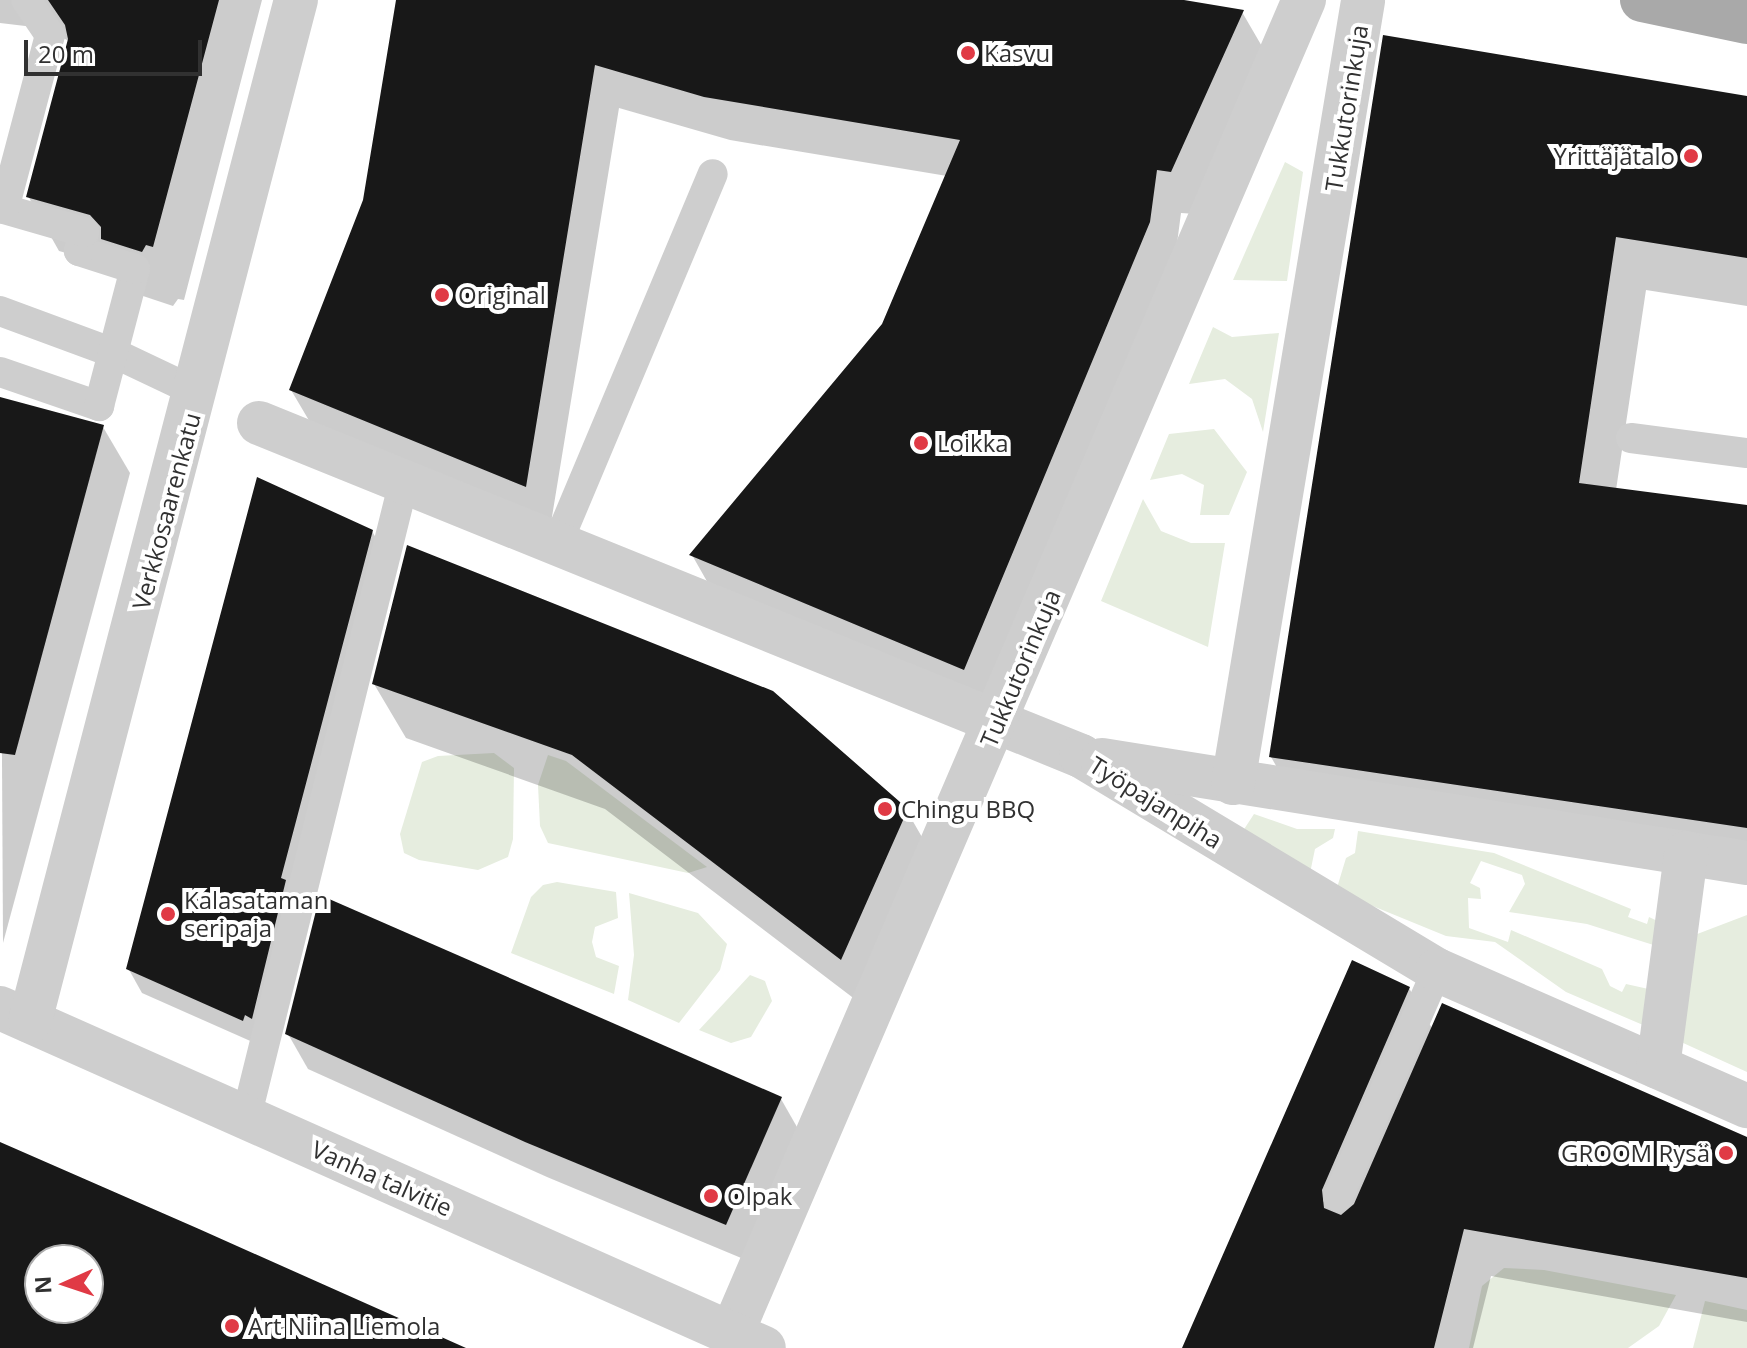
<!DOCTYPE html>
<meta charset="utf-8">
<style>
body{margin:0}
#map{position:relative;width:1747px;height:1348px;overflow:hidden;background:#fff;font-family:"Open Sans",sans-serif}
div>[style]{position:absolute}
.green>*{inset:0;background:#e6eddf}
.shadow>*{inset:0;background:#0003}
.building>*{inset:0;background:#181818}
.service>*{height:30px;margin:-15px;padding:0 15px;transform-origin:15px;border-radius:15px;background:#cecece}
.pedestrian>*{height:44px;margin:-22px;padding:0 22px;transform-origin:22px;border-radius:22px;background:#cecece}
.minor>*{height:44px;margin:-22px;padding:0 22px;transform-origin:22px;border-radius:22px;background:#cecece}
.primary>*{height:44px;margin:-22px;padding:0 22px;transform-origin:22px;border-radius:22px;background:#a9a9a9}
.dots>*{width:22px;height:22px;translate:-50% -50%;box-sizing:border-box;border:4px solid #fff;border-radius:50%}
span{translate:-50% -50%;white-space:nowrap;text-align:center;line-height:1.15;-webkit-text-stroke:8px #fff;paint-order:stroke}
.poi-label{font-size:24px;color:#313131}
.left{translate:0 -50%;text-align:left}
.right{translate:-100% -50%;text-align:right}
.street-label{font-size:24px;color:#313131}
.north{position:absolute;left:24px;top:1244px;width:80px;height:80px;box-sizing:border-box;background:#fff;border:2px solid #adadad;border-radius:50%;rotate:267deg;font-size:22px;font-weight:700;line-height:32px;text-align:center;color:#313131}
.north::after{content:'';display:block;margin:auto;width:28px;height:36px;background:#e03a45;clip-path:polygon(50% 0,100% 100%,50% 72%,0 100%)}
.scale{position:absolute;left:24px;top:40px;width:178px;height:36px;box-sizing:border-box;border:4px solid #313131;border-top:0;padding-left:10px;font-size:24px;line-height:28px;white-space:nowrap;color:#313131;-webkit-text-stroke:6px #fff;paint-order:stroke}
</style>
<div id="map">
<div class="green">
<i style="clip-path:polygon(1285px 162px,1303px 172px,1287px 281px,1233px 280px)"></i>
<i style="clip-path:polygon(1213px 327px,1232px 337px,1279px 333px,1263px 432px,1252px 399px,1225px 379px,1189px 384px)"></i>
<i style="clip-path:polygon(1214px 429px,1247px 472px,1229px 515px,1200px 515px,1204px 485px,1182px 474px,1150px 480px,1169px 434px)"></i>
<i style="clip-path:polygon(1143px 499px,1161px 531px,1191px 543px,1225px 543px,1208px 647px,1101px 601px)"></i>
<i style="clip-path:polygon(494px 753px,514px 768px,513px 839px,508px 857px,478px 870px,419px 860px,404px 853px,400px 834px,422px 762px,438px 756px)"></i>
<i style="clip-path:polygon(548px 755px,566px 761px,707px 867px,688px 873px,548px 843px,540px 826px,538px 785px)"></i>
<i style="clip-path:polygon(1254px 814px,1297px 829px,1335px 829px,1333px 838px,1315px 849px,1309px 878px,1237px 840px)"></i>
<i style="clip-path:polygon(1358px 831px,1494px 853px,1631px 909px,1628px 917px,1647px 924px,1649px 917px,1668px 926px,1663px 948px,1587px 924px,1509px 912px,1525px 884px,1522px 875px,1481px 861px,1470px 883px,1480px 888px,1481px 899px,1468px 898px,1469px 928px,1508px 942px,1511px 930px,1565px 953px,1602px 969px,1610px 986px,1622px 992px,1626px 984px,1653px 990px,1650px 1028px,1566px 992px,1495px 942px,1446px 936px,1336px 891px,1346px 858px,1355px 853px)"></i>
<i style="clip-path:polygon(557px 882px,616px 892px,618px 918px,595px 927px,592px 942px,596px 957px,619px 966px,614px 994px,511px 953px,531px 897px,543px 885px)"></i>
<i style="clip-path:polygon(629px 893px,698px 913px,727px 944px,720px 970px,679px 1023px,628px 1000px,634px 955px)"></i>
<i style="clip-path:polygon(1747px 915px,1747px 1072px,1681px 1042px,1692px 936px)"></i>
<i style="clip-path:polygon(750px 975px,765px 981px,772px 1001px,751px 1037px,731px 1043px,699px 1030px)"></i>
<i style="clip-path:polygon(1504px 1268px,1544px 1270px,1676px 1295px,1659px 1326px,1628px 1348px,1469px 1348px,1482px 1286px)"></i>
<i style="clip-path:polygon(1705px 1301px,1747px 1310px,1747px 1348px,1693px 1348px)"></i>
</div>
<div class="shadow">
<i style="clip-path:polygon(0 0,262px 0,184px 300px,178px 299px,173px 306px,134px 293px,120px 268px,59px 251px,28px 196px,69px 41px,42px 28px,0 23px)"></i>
<i style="clip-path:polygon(399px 0,1171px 0,1242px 12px,1267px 55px,1196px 214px,1181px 213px,1174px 267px,989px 712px,717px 599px,692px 555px,883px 325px,947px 176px,730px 140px,619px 108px,550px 529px,317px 434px,291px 390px,365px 201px)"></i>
<i style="clip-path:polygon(1384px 37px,1747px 97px,1747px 306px,1646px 290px,1616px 490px,1747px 507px,1747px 876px,1302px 811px,1271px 757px)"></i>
<i style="clip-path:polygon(0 399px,103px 427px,130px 473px,3px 943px)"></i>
<i style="clip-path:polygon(372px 531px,386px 556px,257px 1044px,142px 993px,128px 968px)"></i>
<i style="clip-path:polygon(374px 684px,907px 811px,938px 865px,873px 1013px,605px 809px,406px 738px)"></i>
<i style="clip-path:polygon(1409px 988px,1433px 1030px,1747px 1140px,1747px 1322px,1491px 1276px,1473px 1348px,1184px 1348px)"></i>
<i style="clip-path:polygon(288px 1034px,781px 1099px,801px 1134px,746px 1260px,547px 1177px,308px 1069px)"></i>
</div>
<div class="building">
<i style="clip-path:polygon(48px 0,219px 0,153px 247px,146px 245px,142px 252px,101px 239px,101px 227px,90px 215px,26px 197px,68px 39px,65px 25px)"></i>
<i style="clip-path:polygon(396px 0,1184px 0,1244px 10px,1171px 172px,1157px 170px,1150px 222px,964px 670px,689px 555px,882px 324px,960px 140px,704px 97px,595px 65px,526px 487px,289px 390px,363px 200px)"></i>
<i style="clip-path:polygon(1383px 35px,1747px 96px,1747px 258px,1616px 237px,1579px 483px,1747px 505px,1747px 828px,1269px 757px)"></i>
<i style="clip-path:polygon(0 397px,104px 425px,15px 755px,0 753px)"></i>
<i style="clip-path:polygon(257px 477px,373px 530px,281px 878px,286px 880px,252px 1019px,245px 1015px,243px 1021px,126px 969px)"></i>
<i style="clip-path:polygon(407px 545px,773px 691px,908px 809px,841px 960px,572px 755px,372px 684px)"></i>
<i style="clip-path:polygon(320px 895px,782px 1097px,726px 1225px,525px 1142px,285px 1034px)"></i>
<i style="clip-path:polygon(1352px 960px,1410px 987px,1322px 1190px,1324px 1208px,1341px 1215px,1354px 1204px,1442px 1003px,1747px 1137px,1747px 1278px,1464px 1229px,1434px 1348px,1182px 1348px)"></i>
<i style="clip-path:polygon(evenodd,0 1142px,199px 1229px,466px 1348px,0 1348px,0 1142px,40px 1260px,88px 1260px,88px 1308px,40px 1308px,40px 1260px)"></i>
</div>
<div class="service">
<i style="left:0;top:311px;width:124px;rotate:20.3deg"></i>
<i style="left:116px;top:354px;width:91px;rotate:25.4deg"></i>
<i style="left:0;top:372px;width:105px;rotate:19deg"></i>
<i style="left:99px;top:406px;width:142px;rotate:-75.3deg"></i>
<i style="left:135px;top:269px;width:59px;rotate:-162.2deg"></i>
<i style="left:79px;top:251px;width:20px;rotate:-75deg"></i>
<i style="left:84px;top:232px;width:83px;rotate:-164deg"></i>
<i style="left:4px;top:209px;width:180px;rotate:-75.2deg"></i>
<i style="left:50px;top:35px;width:42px;rotate:-124.4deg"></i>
<i style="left:1631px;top:438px;width:117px;rotate:7.4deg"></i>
<i style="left:558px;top:542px;width:399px;rotate:-67.2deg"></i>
<i style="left:246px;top:1118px;width:656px;rotate:-76.07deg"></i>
<i style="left:1338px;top:1197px;width:248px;rotate:-66.4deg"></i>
</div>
<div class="pedestrian">
<i style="left:259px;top:423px;width:887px;rotate:22.05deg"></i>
<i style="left:1081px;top:756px;width:415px;rotate:31deg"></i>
<i style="left:1437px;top:970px;width:339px;rotate:23.7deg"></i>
<i style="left:1102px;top:760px;width:653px;rotate:9.07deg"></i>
<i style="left:1233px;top:783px;width:793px;rotate:-80.56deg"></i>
<i style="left:1658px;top:1067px;width:216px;rotate:-82.5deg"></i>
<i style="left:732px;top:1333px;width:1451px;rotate:-66.78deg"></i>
</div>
<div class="minor">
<i style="left:0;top:1008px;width:836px;rotate:23.99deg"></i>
<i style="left:30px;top:1021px;width:1055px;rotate:-75.4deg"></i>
</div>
<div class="primary">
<i style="left:1642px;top:0;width:107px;rotate:11.8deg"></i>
</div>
<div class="dots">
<i style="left:968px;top:53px;background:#e03a45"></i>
<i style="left:1691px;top:156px;background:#e03a45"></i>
<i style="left:442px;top:295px;background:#e03a45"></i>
<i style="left:921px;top:443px;background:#e03a45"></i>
<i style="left:885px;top:809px;background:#e03a45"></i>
<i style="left:168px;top:914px;background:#e03a45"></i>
<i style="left:1726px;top:1153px;background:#e03a45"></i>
<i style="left:711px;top:1196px;background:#e03a45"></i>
<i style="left:232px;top:1326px;background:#e03a45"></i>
</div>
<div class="poi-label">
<span class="left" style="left:984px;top:53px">Kasvu</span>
<span class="right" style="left:1675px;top:156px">Yrittäjätalo</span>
<span class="left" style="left:458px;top:295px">Original</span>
<span class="left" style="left:937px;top:443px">Loikka</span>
<span class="left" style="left:901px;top:809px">Chingu BBQ</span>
<span class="left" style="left:184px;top:914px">Kalasataman<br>seripaja</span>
<span class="right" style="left:1710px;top:1153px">GROOM Rysä</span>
<span class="left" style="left:727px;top:1196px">Olpak</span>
<span class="left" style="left:248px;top:1326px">Art Niina Liemola</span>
</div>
<div class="street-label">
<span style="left:1346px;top:108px;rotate:-81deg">Tukkutorinkuja</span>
<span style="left:166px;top:511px;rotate:-75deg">Verkkosaarenkatu</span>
<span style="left:1020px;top:668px;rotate:-67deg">Tukkutorinkuja</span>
<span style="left:1156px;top:802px;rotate:32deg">Työpajanpiha</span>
<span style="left:382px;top:1178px;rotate:24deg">Vanha talvitie</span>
</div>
<div class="north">N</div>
<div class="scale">20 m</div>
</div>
